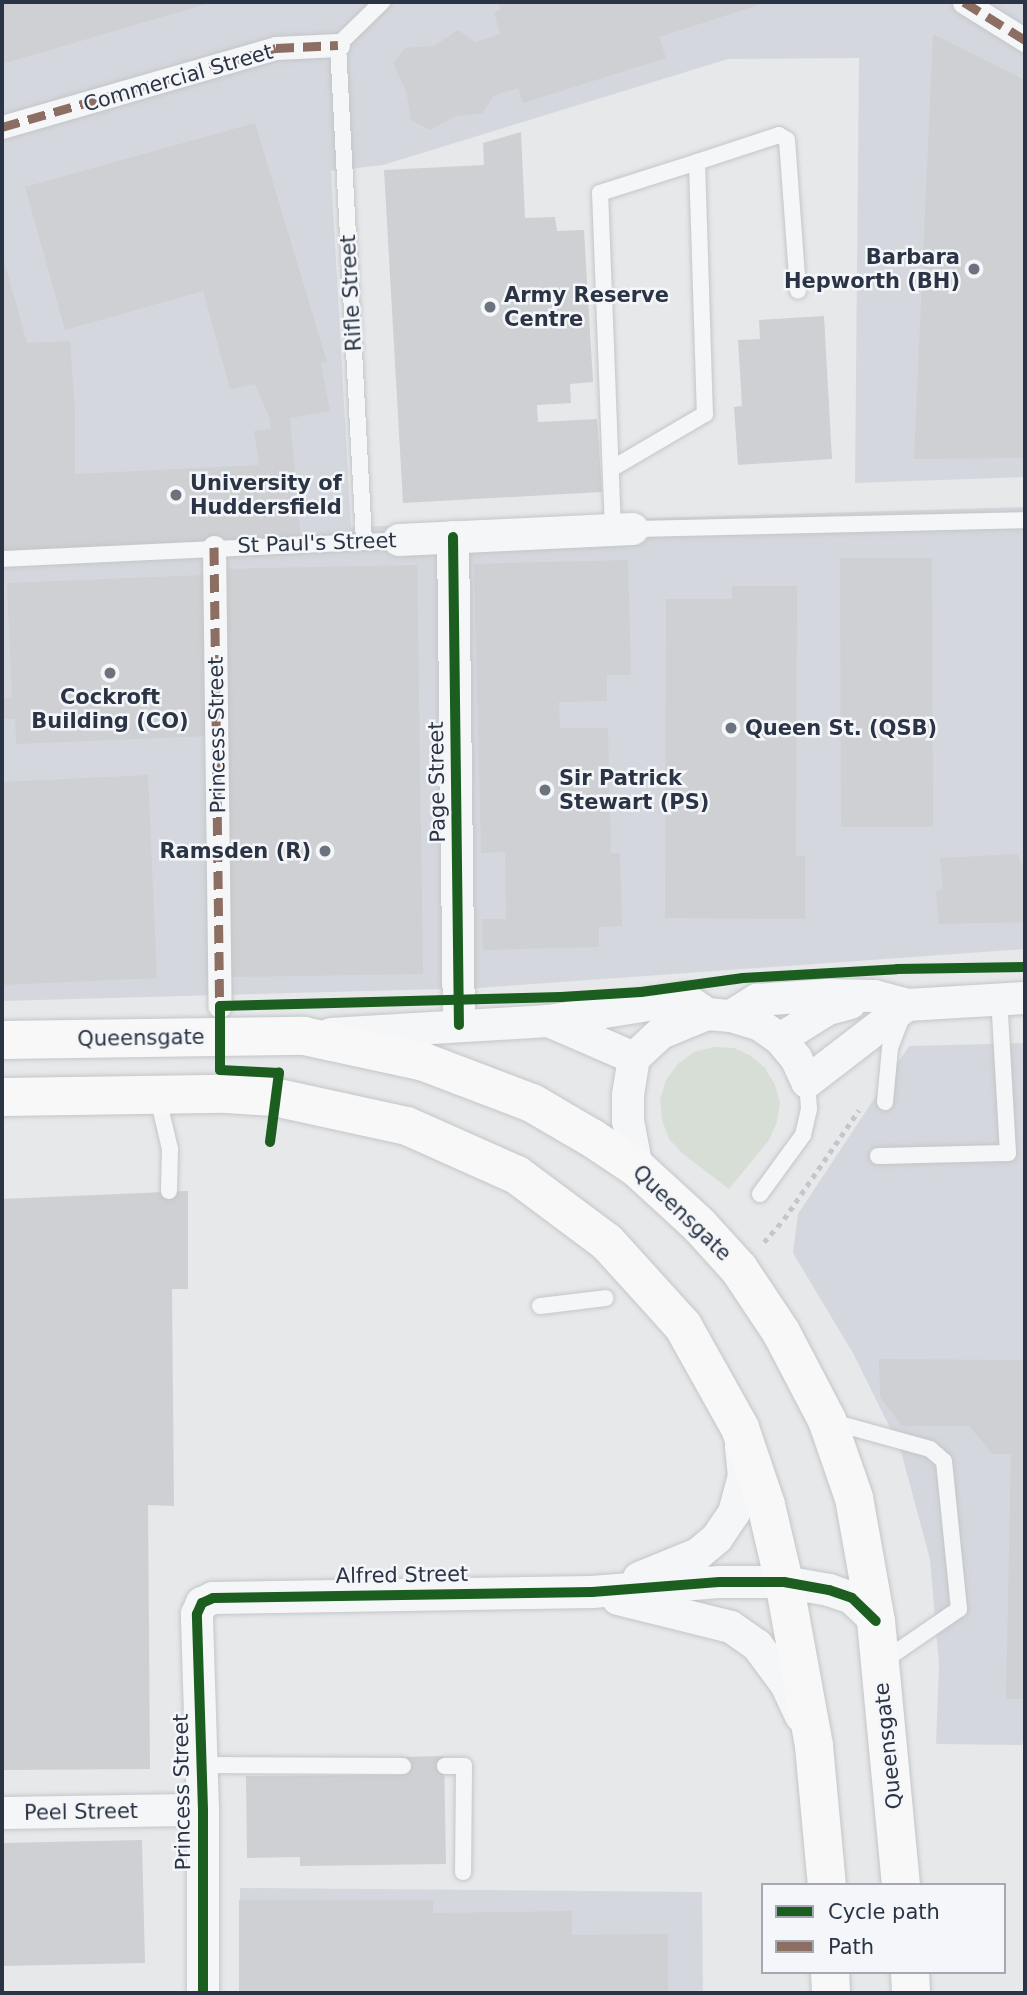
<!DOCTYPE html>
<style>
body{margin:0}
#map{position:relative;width:1027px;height:1995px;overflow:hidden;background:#e6e8ea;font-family:"DejaVu Sans",sans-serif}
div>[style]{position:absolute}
.built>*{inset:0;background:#d4d7dd}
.green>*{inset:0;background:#d6ded6}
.building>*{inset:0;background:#ced0d3}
.path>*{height:4.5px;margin-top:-2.25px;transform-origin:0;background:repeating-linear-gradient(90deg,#c5c6ca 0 5px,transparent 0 10px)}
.roads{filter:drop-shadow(0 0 2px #c4c6c8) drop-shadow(0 0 2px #c4c6c8)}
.service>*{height:16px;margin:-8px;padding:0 8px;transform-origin:8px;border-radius:8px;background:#f5f6f7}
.pedestrian>*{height:23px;margin:-11.5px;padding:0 11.5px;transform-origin:11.5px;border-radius:11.5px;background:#f5f6f7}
.minor>*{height:32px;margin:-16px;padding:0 16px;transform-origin:16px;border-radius:16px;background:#f5f6f7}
.trunk>*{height:38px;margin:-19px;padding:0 19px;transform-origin:19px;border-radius:19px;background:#f8f8f8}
.quiet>*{height:9px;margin-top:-4.5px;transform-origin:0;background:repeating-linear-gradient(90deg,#8d6e63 0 18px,transparent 0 27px)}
.cycleway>*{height:10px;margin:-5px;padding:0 5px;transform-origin:5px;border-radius:5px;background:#1b5e20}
.dots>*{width:19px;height:19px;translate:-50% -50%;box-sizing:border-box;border:4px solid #f4f6f9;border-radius:50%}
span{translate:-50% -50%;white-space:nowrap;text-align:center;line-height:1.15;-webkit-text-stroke:5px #f4f6f9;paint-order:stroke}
.street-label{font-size:21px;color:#2b3445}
.poi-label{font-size:21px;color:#2b3445;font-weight:700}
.right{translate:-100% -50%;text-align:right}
.left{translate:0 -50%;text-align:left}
.frame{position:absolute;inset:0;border:4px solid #2b3445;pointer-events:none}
.legend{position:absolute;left:761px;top:1883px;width:245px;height:91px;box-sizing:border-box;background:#f4f6f9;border:2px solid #a4a8b1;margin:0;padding:9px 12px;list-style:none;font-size:21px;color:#2b3445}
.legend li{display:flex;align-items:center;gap:14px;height:35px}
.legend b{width:35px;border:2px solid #a4a8b1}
</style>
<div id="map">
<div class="built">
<i style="clip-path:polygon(2px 2px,1025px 2px,1025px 477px,855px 483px,859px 58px,728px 59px,383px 165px,331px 171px,351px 527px,1025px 507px,1025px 949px,478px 988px,2px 1001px)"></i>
<i style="clip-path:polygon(1025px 1043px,1025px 1730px,1022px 1745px,936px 1744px,939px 1665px,930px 1559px,900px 1448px,854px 1355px,793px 1253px,798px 1214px,909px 1046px)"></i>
<i style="clip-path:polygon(240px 1888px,702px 1892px,703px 1993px,239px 1993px)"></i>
</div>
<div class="green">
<i style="clip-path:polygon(714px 1047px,734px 1048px,751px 1056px,765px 1068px,775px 1085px,780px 1103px,777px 1122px,769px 1140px,729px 1189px,683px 1154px,669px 1139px,662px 1120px,660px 1100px,666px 1080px,678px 1064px,694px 1052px)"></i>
</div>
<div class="building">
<i style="clip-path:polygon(2px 2px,213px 2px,2px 64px)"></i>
<i style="clip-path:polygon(503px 2px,768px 2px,659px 37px,666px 58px,523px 103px,518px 88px,493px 96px,483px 113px,456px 116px,430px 130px,411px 120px,406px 91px,393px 63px,405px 48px,434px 46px,458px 30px,476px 42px,500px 34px,494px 12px,501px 10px,498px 3px)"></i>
<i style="clip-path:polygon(933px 34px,1025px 80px,1025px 458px,914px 459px)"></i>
<i style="clip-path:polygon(255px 123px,327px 362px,321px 364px,330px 411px,290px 418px,301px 544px,2px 558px,2px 253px,27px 343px,70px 341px,75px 410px,75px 474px,259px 465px,254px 431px,271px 429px,270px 419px,255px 384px,230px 389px,203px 291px,65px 330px,25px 187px)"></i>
<i style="clip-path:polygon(521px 132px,525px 218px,555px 217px,557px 231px,584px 230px,593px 382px,570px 384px,571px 403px,537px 405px,538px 422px,597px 419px,602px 492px,403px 503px,384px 170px,484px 165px,483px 143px)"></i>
<i style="clip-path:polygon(824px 316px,832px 459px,738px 465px,734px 407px,742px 406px,738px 340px,760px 339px,759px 320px)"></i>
<i style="clip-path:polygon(840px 558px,932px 558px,933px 827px,841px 827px)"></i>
<i style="clip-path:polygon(628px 560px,631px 675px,607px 675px,607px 701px,559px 702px,560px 728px,608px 728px,611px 853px,620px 853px,622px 926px,599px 927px,599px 947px,483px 950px,482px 919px,506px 919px,505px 852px,481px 853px,474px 564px)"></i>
<i style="clip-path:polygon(417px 565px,423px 974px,230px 977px,223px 569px)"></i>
<i style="clip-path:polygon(204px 575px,210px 736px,16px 744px,15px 719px,2px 719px,2px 698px,12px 698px,7px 583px)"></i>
<i style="clip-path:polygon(732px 586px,797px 586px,796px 856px,805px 856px,805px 919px,665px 918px,666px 599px,732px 599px)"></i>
<i style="clip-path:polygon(148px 775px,157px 978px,2px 985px,2px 782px)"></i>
<i style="clip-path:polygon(1018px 854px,1021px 865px,1025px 865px,1025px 922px,939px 924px,936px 891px,943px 889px,940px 858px)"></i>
<i style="clip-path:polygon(188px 1191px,188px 1289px,172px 1289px,174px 1506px,148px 1505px,150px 1769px,2px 1770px,2px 1199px)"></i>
<i style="clip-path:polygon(879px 1359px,1025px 1360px,1025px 1699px,1006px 1699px,1011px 1454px,993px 1454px,969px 1426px,902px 1426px,880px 1397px)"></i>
<i style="clip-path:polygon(444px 1756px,446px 1864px,300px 1866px,300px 1857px,247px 1858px,246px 1776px,402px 1775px,402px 1757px)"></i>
<i style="clip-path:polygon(142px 1840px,145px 1963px,2px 1966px,2px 1843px)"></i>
<i style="clip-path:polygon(239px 1900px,433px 1900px,433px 1913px,572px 1911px,572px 1935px,668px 1934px,668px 1993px,239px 1993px)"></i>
</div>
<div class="path">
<i style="left:764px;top:1242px;width:30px;rotate:-49deg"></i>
<i style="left:784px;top:1219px;width:132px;rotate:-55.5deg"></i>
</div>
<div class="roads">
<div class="service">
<i style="left:697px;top:162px;width:86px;rotate:-18.2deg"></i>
<i style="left:779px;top:135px;width:9px;rotate:32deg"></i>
<i style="left:787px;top:140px;width:151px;rotate:85.8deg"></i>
<i style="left:633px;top:529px;width:392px;rotate:-1.3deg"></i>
<i style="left:613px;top:530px;width:337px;rotate:-92.2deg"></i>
<i style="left:600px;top:193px;width:102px;rotate:-17.7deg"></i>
<i style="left:697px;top:162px;width:252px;rotate:88.2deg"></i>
<i style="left:705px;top:414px;width:107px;rotate:149.6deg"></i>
<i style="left:364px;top:541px;width:497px;rotate:-93deg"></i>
<i style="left:338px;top:45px;width:62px;rotate:-44.3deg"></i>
<i style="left:2px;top:559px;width:397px;rotate:-2.7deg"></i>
<i style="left:157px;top:1094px;width:57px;rotate:76.7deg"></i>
<i style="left:170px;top:1149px;width:42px;rotate:91.4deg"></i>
<i style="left:885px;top:1102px;width:54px;rotate:-84.7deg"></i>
<i style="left:890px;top:1048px;width:36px;rotate:-69deg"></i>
<i style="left:878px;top:1156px;width:130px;rotate:-1.3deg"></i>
<i style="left:1008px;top:1153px;width:154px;rotate:-93.3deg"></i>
<i style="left:760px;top:1194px;width:73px;rotate:-53.9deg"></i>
<i style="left:803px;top:1135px;width:27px;rotate:-77deg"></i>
<i style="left:809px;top:1109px;width:27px;rotate:-94deg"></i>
<i style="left:540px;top:1306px;width:66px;rotate:-6.9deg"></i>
<i style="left:829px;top:1421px;width:105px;rotate:15.5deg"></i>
<i style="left:930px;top:1449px;width:18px;rotate:41deg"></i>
<i style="left:944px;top:1461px;width:149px;rotate:84.2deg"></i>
<i style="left:959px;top:1609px;width:93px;rotate:145.5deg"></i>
<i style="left:202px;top:1765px;width:201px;rotate:0.3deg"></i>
<i style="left:445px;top:1766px;width:19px"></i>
<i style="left:464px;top:1766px;width:106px;rotate:90.5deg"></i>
</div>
<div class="pedestrian">
<i style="left:964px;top:2px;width:72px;rotate:31.9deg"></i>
<i style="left:2px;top:127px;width:285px;rotate:-16.1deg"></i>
<i style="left:276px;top:48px;width:62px;rotate:-2.8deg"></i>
<i style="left:214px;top:547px;width:459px;rotate:89.3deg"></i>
</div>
<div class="minor">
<i style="left:453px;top:537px;width:488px;rotate:89.3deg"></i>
<i style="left:399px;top:540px;width:234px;rotate:-2.7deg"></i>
<i style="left:731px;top:1016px;width:31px;rotate:-32deg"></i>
<i style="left:757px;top:1000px;width:71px;rotate:-4deg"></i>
<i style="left:828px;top:995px;width:46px;rotate:1.2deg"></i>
<i style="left:874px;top:996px;width:34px;rotate:15deg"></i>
<i style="left:907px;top:1005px;width:118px;rotate:-3.4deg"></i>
<i style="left:549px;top:1021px;width:93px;rotate:23.5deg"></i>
<i style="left:331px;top:1034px;width:218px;rotate:-3.4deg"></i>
<i style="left:549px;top:1021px;width:138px;rotate:-9.2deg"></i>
<i style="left:685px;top:999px;width:27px;rotate:34deg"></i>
<i style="left:780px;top:1039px;width:57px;rotate:-32deg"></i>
<i style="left:828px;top:1009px;width:23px;rotate:-15deg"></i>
<i style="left:637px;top:1168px;width:48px;rotate:-100.8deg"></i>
<i style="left:628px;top:1121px;width:26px;rotate:-90deg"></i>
<i style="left:628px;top:1095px;width:37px;rotate:-81deg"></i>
<i style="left:634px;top:1058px;width:37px;rotate:-43deg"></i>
<i style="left:661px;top:1033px;width:50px;rotate:-22.4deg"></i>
<i style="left:707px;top:1014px;width:24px;rotate:5deg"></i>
<i style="left:731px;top:1016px;width:30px;rotate:17deg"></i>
<i style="left:760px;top:1025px;width:24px;rotate:35deg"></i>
<i style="left:780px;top:1039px;width:25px;rotate:50deg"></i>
<i style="left:796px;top:1058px;width:26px;rotate:65deg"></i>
<i style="left:807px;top:1082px;width:126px;rotate:-37.6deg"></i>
<i style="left:639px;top:1578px;width:64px;rotate:-22.1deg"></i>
<i style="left:698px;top:1554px;width:25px;rotate:-40deg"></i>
<i style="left:717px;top:1538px;width:30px;rotate:-56deg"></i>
<i style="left:734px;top:1513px;width:38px;rotate:-75deg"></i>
<i style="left:744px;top:1476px;width:29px;rotate:-96deg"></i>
<i style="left:618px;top:1599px;width:116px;rotate:13.9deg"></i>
<i style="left:731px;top:1627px;width:32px;rotate:35deg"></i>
<i style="left:757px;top:1645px;width:49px;rotate:53.4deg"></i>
<i style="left:786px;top:1684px;width:35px;rotate:65deg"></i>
<i style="left:2px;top:1813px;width:201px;rotate:-0.9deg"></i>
<i style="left:203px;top:1993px;width:183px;rotate:-90deg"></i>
<i style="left:203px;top:1810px;width:196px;rotate:-91.8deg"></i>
<i style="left:197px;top:1614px;width:12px;rotate:-66deg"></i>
<i style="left:202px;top:1603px;width:12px;rotate:-24deg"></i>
<i style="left:213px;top:1598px;width:379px;rotate:-0.9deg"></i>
<i style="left:592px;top:1592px;width:128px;rotate:-4.5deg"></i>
<i style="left:720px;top:1582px;width:64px"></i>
<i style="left:784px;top:1582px;width:46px;rotate:10.1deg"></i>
<i style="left:829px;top:1590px;width:24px;rotate:19deg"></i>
<i style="left:852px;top:1598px;width:33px;rotate:44deg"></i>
</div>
<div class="trunk">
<i style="left:2px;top:1040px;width:302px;rotate:-0.8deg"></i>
<i style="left:304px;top:1036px;width:123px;rotate:12.2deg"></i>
<i style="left:424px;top:1062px;width:116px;rotate:20.8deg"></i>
<i style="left:532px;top:1103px;width:69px;rotate:30.3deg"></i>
<i style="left:592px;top:1138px;width:54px;rotate:33.7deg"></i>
<i style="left:637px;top:1168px;width:84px;rotate:42.6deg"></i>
<i style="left:699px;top:1225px;width:59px;rotate:47.7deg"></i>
<i style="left:739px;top:1269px;width:76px;rotate:56.3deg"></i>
<i style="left:781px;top:1332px;width:99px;rotate:62.4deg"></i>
<i style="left:827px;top:1420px;width:83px;rotate:70.9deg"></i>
<i style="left:854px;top:1498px;width:125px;rotate:79.9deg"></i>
<i style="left:876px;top:1621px;width:265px;rotate:84.6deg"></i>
<i style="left:2px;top:1097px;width:225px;rotate:-0.8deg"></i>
<i style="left:227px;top:1094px;width:47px;rotate:3.7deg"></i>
<i style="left:274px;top:1097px;width:136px;rotate:12.3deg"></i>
<i style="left:407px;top:1126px;width:120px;rotate:24deg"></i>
<i style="left:517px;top:1175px;width:112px;rotate:36.7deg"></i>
<i style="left:607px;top:1242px;width:113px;rotate:47.9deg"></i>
<i style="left:683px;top:1326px;width:117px;rotate:60.8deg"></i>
<i style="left:740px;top:1428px;width:81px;rotate:71.3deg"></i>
<i style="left:766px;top:1505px;width:79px;rotate:76.8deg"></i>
<i style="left:784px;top:1582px;width:167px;rotate:79.6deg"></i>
<i style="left:814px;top:1746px;width:140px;rotate:84.7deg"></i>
<i style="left:830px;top:1972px;width:21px;rotate:87deg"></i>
<i style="left:910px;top:1972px;width:21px;rotate:87deg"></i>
</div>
</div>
<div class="quiet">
<i style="left:964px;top:2px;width:72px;rotate:31.9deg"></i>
<i style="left:2px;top:127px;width:285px;rotate:-16.1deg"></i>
<i style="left:276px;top:48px;width:62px;rotate:-2.8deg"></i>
<i style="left:214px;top:547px;width:459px;rotate:89.3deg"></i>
</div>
<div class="cycleway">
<i style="left:453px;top:537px;width:488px;rotate:89.3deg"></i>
<i style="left:270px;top:1142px;width:70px;rotate:-82.6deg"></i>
<i style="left:279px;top:1073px;width:59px;rotate:-177.1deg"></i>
<i style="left:220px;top:1070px;width:64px;rotate:-90deg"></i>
<i style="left:220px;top:1006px;width:341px;rotate:-1.5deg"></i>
<i style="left:561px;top:997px;width:80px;rotate:-3.6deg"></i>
<i style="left:641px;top:992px;width:103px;rotate:-7.8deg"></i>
<i style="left:743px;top:978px;width:154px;rotate:-3.3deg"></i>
<i style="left:897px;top:969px;width:128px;rotate:-0.9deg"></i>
<i style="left:203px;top:1993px;width:183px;rotate:-90deg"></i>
<i style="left:203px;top:1810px;width:196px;rotate:-91.8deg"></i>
<i style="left:197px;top:1614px;width:12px;rotate:-66deg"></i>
<i style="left:202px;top:1603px;width:12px;rotate:-24deg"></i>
<i style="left:213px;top:1598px;width:379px;rotate:-0.9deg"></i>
<i style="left:592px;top:1592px;width:128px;rotate:-4.5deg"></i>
<i style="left:720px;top:1582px;width:64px"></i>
<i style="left:784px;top:1582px;width:46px;rotate:10.1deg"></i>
<i style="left:829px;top:1590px;width:24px;rotate:19deg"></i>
<i style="left:852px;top:1598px;width:33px;rotate:44deg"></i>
</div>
<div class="dots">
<i style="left:974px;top:269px;background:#6c737f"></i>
<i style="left:490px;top:307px;background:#6c737f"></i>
<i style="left:176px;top:495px;background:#6c737f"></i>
<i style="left:110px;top:673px;background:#6c737f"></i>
<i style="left:731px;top:728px;background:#6c737f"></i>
<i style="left:545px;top:790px;background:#6c737f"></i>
<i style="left:325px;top:851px;background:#6c737f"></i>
</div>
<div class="street-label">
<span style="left:178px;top:78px;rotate:-16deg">Commercial Street</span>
<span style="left:351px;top:293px;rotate:-93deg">Rifle Street</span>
<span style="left:317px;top:543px;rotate:-2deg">St Paul's Street</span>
<span style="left:217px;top:735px;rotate:-91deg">Princess Street</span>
<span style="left:437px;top:782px;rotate:-91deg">Page Street</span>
<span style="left:141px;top:1038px;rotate:-1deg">Queensgate</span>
<span style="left:682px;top:1213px;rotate:44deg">Queensgate</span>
<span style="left:402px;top:1575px;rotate:-1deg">Alfred Street</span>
<span style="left:888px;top:1746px;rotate:-96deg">Queensgate</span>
<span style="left:182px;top:1792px;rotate:-91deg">Princess Street</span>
<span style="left:81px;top:1812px;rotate:-1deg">Peel Street</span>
</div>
<div class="poi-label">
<span class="right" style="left:960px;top:269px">Barbara<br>Hepworth (BH)</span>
<span class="left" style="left:504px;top:307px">Army Reserve<br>Centre</span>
<span class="left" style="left:190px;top:495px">University of<br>Huddersfield</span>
<span style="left:110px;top:709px">Cockroft<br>Building (CO)</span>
<span class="left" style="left:745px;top:728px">Queen St. (QSB)</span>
<span class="left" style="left:559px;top:790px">Sir Patrick<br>Stewart (PS)</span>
<span class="right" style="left:311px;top:851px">Ramsden (R)</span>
</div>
<div class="frame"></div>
<ul class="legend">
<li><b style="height:9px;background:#1b5e20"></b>Cycle path</li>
<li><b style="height:9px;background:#8d6e63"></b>Path</li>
</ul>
</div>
